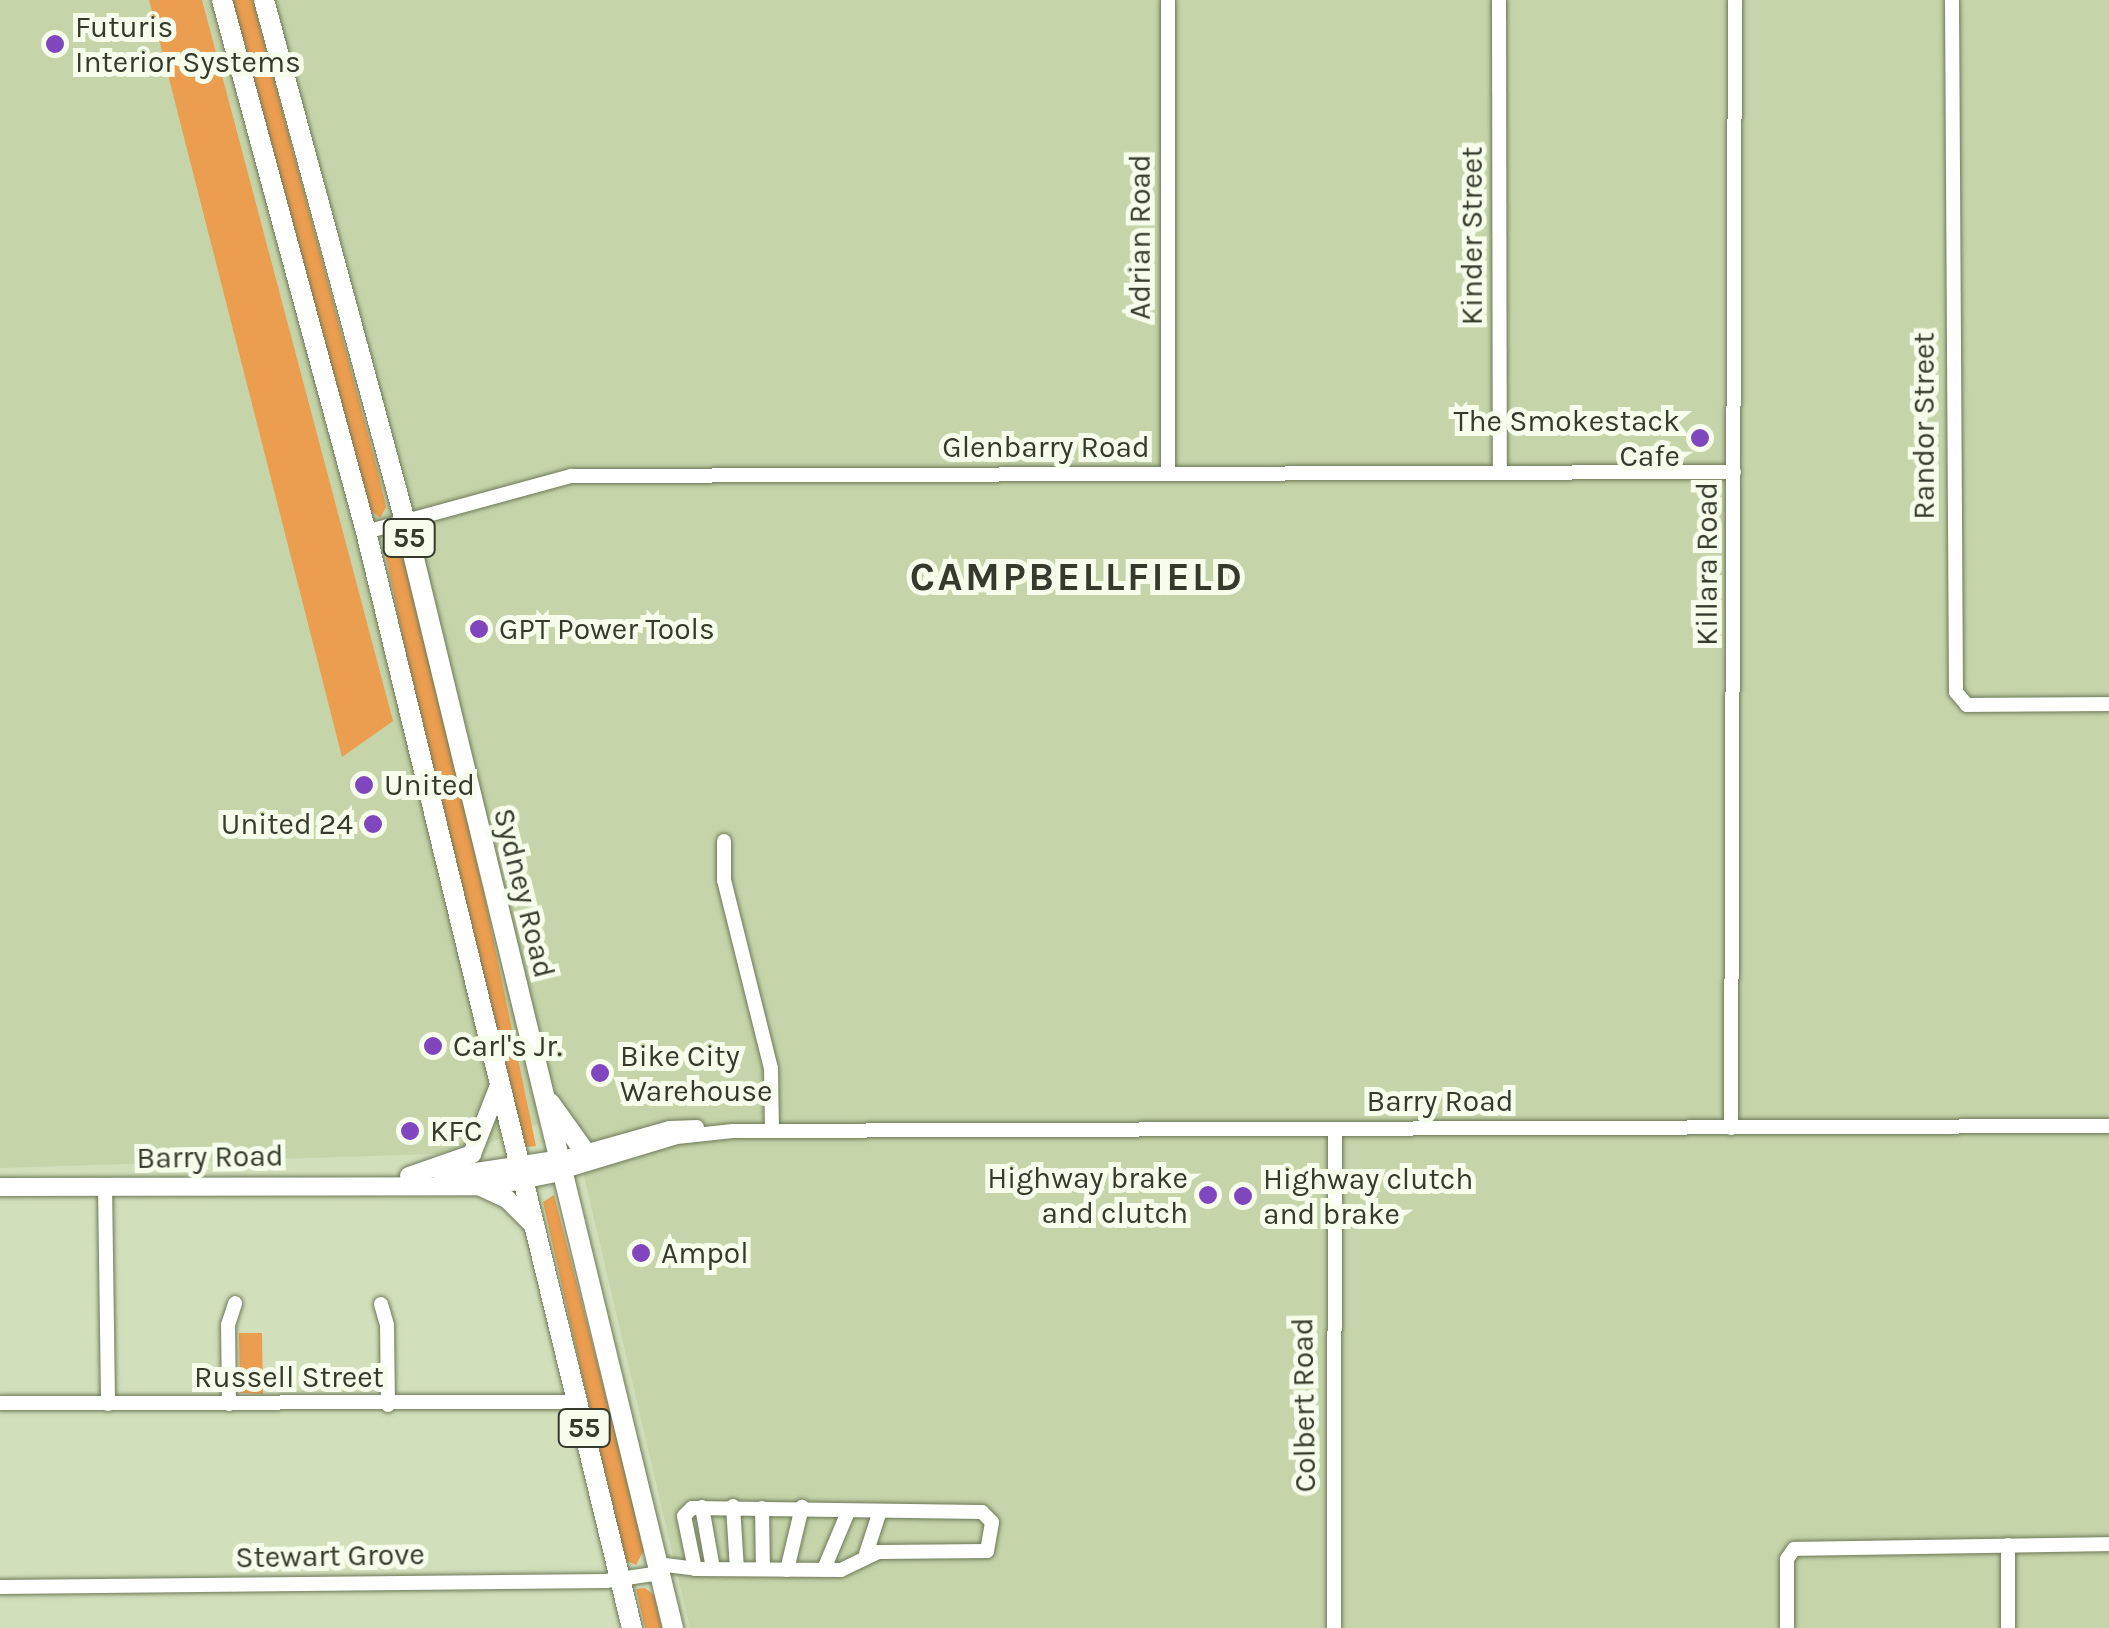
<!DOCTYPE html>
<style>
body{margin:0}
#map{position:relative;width:2109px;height:1628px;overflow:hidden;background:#d2dfbb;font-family:Karla,sans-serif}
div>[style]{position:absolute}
.built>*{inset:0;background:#c5d4a9}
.green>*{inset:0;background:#eb9d50}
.roads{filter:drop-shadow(0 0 2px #6d7857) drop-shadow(0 0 2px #6d7857)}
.minor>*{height:14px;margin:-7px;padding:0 7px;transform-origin:7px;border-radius:7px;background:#fff}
.major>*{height:18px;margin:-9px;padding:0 9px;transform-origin:9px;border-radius:9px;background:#fff}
.highway>*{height:20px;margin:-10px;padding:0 10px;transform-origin:10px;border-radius:10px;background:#fff}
.dots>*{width:28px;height:28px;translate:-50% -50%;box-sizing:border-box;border:5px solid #f6fdeb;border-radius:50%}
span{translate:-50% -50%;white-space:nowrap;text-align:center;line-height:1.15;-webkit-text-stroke:10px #f6fdeb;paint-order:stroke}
.shield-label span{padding:2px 8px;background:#f6fdeb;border:2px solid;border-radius:8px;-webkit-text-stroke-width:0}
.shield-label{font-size:28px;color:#353a2c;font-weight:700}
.poi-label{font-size:30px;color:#353a2c}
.left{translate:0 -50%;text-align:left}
.right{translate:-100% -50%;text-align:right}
.street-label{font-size:30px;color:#353a2c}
.district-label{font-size:40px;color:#353a2c;font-weight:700;letter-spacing:2.5px}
</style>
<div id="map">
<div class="built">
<i style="clip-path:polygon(0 0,2109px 0,2109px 1628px,690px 1628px,569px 1112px,464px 1153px,0 1168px)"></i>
</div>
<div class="green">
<i style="clip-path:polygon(149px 0,202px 0,393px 721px,342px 757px)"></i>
<i style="clip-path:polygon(231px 0,253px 0,379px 476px,386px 507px,380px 518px,369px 509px)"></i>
<i style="clip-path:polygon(393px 532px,401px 542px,480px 875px,536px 1146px,526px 1147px,521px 1135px,414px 691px,384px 547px)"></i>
<i style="clip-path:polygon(554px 1195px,645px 1548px,636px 1565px,624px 1560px,543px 1202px)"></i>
<i style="clip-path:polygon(239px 1333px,262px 1333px,263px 1394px,240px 1393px)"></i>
<i style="clip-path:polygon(645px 1588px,654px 1595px,662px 1628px,645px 1628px,636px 1589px)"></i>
</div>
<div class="roads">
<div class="minor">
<i style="left:1168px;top:0;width:474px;rotate:90deg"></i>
<i style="left:1499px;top:0;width:472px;rotate:89.9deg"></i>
<i style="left:1952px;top:0;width:692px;rotate:89.67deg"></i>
<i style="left:1956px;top:692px;width:17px;rotate:50deg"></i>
<i style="left:1967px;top:705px;width:142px;rotate:-0.4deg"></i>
<i style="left:366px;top:532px;width:213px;rotate:-15.3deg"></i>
<i style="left:571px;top:476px;width:1163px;rotate:-0.2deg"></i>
<i style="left:724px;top:841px;width:39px;rotate:90deg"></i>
<i style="left:724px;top:880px;width:194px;rotate:76deg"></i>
<i style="left:771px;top:1068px;width:63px;rotate:89.1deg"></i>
<i style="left:1731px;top:1128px;width:1128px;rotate:-89.8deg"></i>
<i style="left:556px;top:1160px;width:118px;rotate:-15.7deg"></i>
<i style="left:670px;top:1128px;width:27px;rotate:-2deg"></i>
<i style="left:561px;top:1172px;width:121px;rotate:-16.8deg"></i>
<i style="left:677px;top:1137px;width:56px;rotate:-6.1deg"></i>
<i style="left:733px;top:1131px;width:1376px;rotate:-0.21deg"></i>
<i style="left:105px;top:1185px;width:219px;rotate:89.2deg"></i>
<i style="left:381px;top:1304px;width:22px;rotate:74deg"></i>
<i style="left:387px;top:1325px;width:80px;rotate:89.3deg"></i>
<i style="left:0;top:1403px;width:578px;rotate:-0.1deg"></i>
<i style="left:229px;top:1404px;width:79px;rotate:-90.7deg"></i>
<i style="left:228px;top:1325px;width:23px;rotate:-72deg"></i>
<i style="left:733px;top:1506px;width:63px;rotate:86.4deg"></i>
<i style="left:702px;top:1507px;width:63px;rotate:79.9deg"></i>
<i style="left:762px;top:1508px;width:61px;rotate:89.1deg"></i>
<i style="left:866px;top:1554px;width:42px;rotate:-72deg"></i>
<i style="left:657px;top:1564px;width:38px;rotate:7deg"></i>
<i style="left:695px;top:1569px;width:146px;rotate:0.4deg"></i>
<i style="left:841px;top:1570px;width:41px;rotate:-25.9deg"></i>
<i style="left:878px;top:1552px;width:109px;rotate:-0.5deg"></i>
<i style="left:987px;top:1551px;width:29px;rotate:-80deg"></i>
<i style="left:992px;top:1522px;width:14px;rotate:-135deg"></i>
<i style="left:982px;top:1512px;width:290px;rotate:-179.2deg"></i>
<i style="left:692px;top:1508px;width:11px;rotate:135deg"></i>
<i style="left:684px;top:1516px;width:54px;rotate:78.3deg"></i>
<i style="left:824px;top:1569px;width:62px;rotate:-67.2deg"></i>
<i style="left:787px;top:1570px;width:65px;rotate:-76.6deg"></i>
<i style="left:0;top:1587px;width:606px;rotate:-0.57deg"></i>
<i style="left:606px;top:1581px;width:55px;rotate:-8.4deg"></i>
<i style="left:1334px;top:1628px;width:499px;rotate:-89.9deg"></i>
<i style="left:1787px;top:1628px;width:69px;rotate:-90deg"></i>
<i style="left:1787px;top:1559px;width:12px;rotate:-55deg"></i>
<i style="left:1794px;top:1549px;width:315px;rotate:-0.9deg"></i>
<i style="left:2008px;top:1628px;width:83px;rotate:-90deg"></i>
</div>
<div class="major">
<i style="left:409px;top:1176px;width:67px;rotate:-19.2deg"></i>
<i style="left:472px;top:1154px;width:76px;rotate:-68.5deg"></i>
<i style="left:443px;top:1177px;width:114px;rotate:-8.6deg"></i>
<i style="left:0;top:1187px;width:492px;rotate:-0.1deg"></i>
<i style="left:492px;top:1186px;width:70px;rotate:-11.5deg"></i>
<i style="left:481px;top:1187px;width:29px;rotate:25deg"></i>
<i style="left:507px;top:1199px;width:41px;rotate:45deg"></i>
</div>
<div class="highway">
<i style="left:222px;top:0;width:551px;rotate:74.85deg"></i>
<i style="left:366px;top:532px;width:1128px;rotate:76.36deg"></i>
<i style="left:264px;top:0;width:540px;rotate:74.86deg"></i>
<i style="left:405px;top:521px;width:1139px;rotate:76.39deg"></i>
<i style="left:550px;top:1103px;width:60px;rotate:54.5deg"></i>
</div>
</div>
<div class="dots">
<i style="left:55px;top:44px;background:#8046bd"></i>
<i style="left:1700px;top:438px;background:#8046bd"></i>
<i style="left:479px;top:629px;background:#8046bd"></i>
<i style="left:364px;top:785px;background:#8046bd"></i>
<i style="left:373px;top:824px;background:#8046bd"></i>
<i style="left:433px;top:1046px;background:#8046bd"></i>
<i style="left:600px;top:1073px;background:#8046bd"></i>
<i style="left:410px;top:1131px;background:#8046bd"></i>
<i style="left:1208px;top:1195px;background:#8046bd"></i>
<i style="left:1243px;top:1196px;background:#8046bd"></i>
<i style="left:641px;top:1253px;background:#8046bd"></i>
</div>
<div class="shield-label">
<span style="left:409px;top:538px">55</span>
<span style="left:584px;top:1428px">55</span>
</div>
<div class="poi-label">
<span class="left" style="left:75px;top:44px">Futuris<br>Interior Systems</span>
<span class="right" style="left:1680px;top:438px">The Smokestack<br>Cafe</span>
<span class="left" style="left:499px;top:629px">GPT Power Tools</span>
<span class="left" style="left:384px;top:785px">United</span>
<span class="right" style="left:353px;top:824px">United 24</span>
<span class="left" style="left:453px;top:1046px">Carl's Jr.</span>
<span class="left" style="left:620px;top:1073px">Bike City<br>Warehouse</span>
<span class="left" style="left:430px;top:1131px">KFC</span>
<span class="right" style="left:1188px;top:1195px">Highway brake<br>and clutch</span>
<span class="left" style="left:1263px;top:1196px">Highway clutch<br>and brake</span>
<span class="left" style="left:661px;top:1253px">Ampol</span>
</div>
<div class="street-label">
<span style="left:1472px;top:236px;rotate:-90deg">Kinder Street</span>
<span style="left:1140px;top:237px;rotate:-90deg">Adrian Road</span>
<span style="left:1924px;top:426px;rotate:-90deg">Randor Street</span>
<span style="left:1046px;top:447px">Glenbarry Road</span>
<span style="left:1707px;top:564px;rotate:-90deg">Killara Road</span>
<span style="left:524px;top:893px;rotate:76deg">Sydney Road</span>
<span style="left:1440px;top:1101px">Barry Road</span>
<span style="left:210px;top:1157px;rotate:-1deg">Barry Road</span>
<span style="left:289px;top:1377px">Russell Street</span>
<span style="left:1304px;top:1405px;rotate:-91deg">Colbert Road</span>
<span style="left:330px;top:1556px;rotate:-1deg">Stewart Grove</span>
</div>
<div class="district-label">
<span style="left:1077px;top:577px">CAMPBELLFIELD</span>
</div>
</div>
